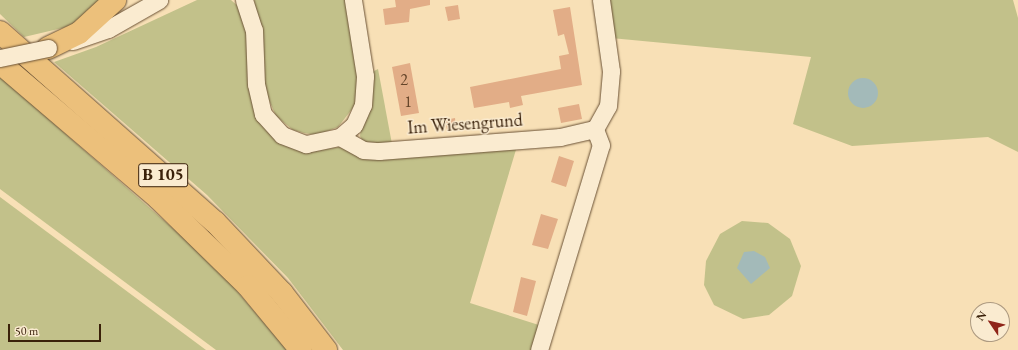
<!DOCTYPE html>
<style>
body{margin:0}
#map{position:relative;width:1018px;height:350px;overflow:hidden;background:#f8e0b6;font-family:"EB Garamond",serif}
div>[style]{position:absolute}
.green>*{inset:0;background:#c2c18a}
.water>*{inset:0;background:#a3bab9}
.round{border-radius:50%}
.building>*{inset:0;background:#e2ad87}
.roads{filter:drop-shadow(0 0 1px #6a5135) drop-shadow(0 0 1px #6a5135)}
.minor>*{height:17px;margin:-8.5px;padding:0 8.5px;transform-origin:8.5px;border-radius:8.5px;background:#faebd0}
.highway>*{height:22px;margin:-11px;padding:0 11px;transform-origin:11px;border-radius:11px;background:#ecc07b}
.bridges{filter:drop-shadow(0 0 1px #6a5135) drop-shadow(0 0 1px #6a5135)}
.minor-bridge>*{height:17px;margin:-8.5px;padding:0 8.5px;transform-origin:8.5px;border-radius:8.5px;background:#faebd0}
span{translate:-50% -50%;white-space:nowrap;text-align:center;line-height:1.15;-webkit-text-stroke:3px #faebd0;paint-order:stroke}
.number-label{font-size:16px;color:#644429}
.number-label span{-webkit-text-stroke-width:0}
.shield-label span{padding:1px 3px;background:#faebd0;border:1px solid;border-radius:3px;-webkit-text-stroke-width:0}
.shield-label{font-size:17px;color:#3a210a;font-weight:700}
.street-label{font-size:18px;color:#3a210a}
.north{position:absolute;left:970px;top:302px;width:40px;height:40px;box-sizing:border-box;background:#faebd0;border:1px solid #ad9a81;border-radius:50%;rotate:305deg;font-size:11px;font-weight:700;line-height:16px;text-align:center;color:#3a210a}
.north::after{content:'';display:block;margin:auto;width:14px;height:18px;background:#8f2418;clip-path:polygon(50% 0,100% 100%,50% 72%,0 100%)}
.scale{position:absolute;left:8px;top:324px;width:93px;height:18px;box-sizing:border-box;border:2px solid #3a210a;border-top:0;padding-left:5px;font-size:12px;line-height:14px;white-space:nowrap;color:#3a210a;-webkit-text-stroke:3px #faebd0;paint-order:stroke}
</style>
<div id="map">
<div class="green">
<i style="clip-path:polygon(0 0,107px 0,71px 26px,24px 37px,0 14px)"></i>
<i style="clip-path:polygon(197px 0,231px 0,241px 9px,272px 137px,285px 145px,310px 152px,339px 147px,374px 155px,518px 143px,470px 303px,542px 326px,535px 350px,343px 350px,288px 278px,207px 195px,54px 62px,96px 47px)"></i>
<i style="clip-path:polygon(254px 0,348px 0,360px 68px,356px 104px,338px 127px,317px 135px,304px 133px,293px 130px,276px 116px,265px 91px,264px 51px)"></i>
<i style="clip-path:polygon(605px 0,1013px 0,1018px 18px,1018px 152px,988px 137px,852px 146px,793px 124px,811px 57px,611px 38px)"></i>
<i style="clip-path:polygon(378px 69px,392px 144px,363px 142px,360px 136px,370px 73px)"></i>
<i style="clip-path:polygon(0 76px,194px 247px,231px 284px,287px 350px,216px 350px,0 189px)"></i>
<i style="clip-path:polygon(0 197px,206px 350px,0 350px)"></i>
<i style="clip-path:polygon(742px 221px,768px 223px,790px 239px,801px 266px,792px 296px,769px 315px,743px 319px,714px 305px,704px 285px,706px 261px,720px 234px)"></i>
</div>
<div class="water">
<i class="round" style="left:848px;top:78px;width:30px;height:30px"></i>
<i style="clip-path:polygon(754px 251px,765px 257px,770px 268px,751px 284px,737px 268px,744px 252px)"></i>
</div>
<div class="building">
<i style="clip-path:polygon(395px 0,430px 0,430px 5px,410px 9px,409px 22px,385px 25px,383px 9px,396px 7px)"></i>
<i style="clip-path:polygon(458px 5px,460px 19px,448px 21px,445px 7px)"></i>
<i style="clip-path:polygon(570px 7px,582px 85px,521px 96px,523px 105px,510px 108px,509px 102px,474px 108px,470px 87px,561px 69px,559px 56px,569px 54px,564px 34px,558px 36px,553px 10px)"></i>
<i style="clip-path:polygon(410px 63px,419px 113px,401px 116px,392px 67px)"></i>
<i style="clip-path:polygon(579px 104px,582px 119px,561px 123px,558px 108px)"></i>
<i style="clip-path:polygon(455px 118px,456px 128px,447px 130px,445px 120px)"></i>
<i style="clip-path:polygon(559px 156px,574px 161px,566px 187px,551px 182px)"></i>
<i style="clip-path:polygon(541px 214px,558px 219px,548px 249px,532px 245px)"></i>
<i style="clip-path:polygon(521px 277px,536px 281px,527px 316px,513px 312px)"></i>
</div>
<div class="roads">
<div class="minor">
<i style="left:244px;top:0;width:32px;rotate:72deg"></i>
<i style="left:254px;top:30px;width:54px;rotate:87.9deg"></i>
<i style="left:256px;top:84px;width:31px;rotate:77deg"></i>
<i style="left:263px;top:114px;width:28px;rotate:48deg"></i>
<i style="left:282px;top:135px;width:26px;rotate:21deg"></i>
<i style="left:306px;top:144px;width:35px;rotate:-12deg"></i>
<i style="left:340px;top:137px;width:18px;rotate:-41deg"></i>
<i style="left:354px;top:125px;width:22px;rotate:-66deg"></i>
<i style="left:363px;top:105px;width:29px;rotate:-86deg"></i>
<i style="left:365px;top:76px;width:77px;rotate:-99deg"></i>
<i style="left:73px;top:41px;width:37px;rotate:-19deg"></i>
<i style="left:108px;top:29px;width:59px;rotate:-29.6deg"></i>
<i style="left:340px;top:137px;width:26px;rotate:29deg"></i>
<i style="left:363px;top:150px;width:16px;rotate:4deg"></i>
<i style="left:379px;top:151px;width:182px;rotate:-4.4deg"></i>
<i style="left:560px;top:137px;width:36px;rotate:-13deg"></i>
<i style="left:539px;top:350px;width:214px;rotate:-73.2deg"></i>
<i style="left:601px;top:145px;width:17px;rotate:-111deg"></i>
<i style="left:595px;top:129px;width:26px;rotate:-61deg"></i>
<i style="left:608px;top:106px;width:35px;rotate:-85deg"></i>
<i style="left:611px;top:71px;width:72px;rotate:-98deg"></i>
</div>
<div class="highway">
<i style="left:0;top:32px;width:287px;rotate:41.5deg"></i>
<i style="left:215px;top:222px;width:98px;rotate:46.7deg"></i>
<i style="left:282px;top:293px;width:72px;rotate:52.3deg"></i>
<i style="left:48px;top:48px;width:34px;rotate:-26deg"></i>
<i style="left:79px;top:33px;width:49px;rotate:-42.5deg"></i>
<i style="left:0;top:63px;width:209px;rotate:40.5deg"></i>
<i style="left:159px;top:199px;width:124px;rotate:44.3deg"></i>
<i style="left:248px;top:286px;width:83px;rotate:50.4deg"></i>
</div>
</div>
<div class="bridges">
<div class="minor-bridge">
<i style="left:0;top:58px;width:49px;rotate:-11.8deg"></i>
</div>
</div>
<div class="number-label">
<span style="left:404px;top:80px">2</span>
<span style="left:408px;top:102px">1</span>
</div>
<div class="shield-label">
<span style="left:163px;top:175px">B 105</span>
</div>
<div class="street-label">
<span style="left:465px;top:124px;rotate:-4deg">Im Wiesengrund</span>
</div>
<div class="north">N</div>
<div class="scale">50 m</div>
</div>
